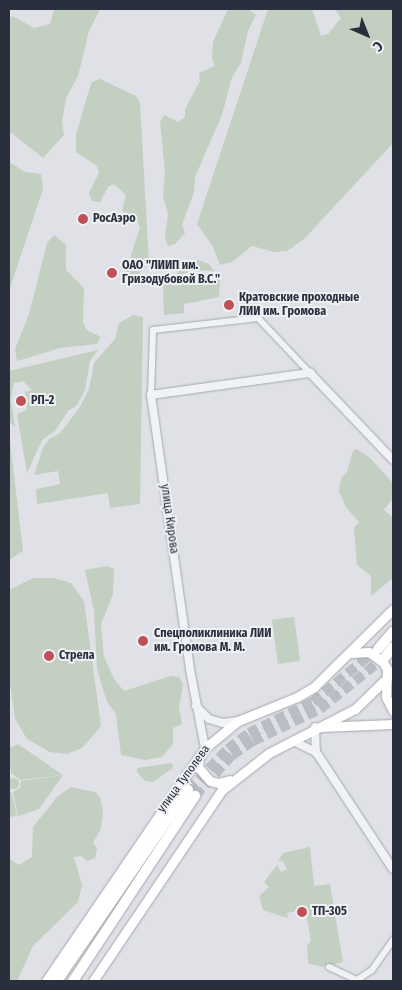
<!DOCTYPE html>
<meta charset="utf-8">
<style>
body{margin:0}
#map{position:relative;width:402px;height:990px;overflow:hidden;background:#dfe1e6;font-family:"Fira Sans Condensed",sans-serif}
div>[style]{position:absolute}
.green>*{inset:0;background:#c3cfc1}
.round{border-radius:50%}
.primary-tunnel>*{height:10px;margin-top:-5px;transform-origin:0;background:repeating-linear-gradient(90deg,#bbbdc4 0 10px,transparent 0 15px)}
.roads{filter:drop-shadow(0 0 1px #a5a8b0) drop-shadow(0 0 1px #a5a8b0)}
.minor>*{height:6px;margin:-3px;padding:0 3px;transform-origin:3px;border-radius:3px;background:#f1f2f5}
.tertiary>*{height:8px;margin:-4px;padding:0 4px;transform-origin:4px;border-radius:4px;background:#f1f2f5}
.secondary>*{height:9px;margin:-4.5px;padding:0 4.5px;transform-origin:4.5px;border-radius:4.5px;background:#fff}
.primary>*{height:10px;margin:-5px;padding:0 5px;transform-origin:5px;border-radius:5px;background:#fff}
.dots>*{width:14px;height:14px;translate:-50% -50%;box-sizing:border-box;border:2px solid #eef0f4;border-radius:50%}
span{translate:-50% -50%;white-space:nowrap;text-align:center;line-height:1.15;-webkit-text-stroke:4px #eef0f4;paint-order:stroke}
.poi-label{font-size:12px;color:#292f3c;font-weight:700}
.left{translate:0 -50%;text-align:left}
.street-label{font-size:12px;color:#292f3c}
.frame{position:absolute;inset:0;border:10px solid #292f3c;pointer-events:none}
.north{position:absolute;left:342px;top:10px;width:50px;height:50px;-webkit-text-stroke:4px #eef0f4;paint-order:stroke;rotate:136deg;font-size:14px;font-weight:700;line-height:20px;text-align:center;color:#292f3c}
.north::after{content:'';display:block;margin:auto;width:18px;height:22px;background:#292f3c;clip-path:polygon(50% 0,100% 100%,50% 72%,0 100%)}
</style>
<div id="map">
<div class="green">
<i style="clip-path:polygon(54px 9px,100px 9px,89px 31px,78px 76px,66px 98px,62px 122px,64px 135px,43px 158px,9px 131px,9px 21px,12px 16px,34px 28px,50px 24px)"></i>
<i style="clip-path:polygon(228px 9px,248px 9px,256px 15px,248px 31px,241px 63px,232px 77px,222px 115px,195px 177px,194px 192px,182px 225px,185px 233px,175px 244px,168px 246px,165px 238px,168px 213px,163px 197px,165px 171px,160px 122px,164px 115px,178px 122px,185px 117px,185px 109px,200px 81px,199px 73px,215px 66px,212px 59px,213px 42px)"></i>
<i style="clip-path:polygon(268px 9px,312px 9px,321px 36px,328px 34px,341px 18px,335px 9px,393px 9px,393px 143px,305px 238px,287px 251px,274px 252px,252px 246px,232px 262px,220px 265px,212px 245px,197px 224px)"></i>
<i style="clip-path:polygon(100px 79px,136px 96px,140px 103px,149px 263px,136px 277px,124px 277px,140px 227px,136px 218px,122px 211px,126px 195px,114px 184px,108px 187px,100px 202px,92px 201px,89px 193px,99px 173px,97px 166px,76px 152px,76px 135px,89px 90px,92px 82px)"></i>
<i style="clip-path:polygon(9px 162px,25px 172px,41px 174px,43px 189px,9px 291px)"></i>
<i style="clip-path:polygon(54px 235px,66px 245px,66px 270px,84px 288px,83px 323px,87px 330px,101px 337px,97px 344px,60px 348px,17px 361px,15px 349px,29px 314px,47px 243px)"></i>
<i style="clip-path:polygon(198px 260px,209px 264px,214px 271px,193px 270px,174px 278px,182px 266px)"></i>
<i style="clip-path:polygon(194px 273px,220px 278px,219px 297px,184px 304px,184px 313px,164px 315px,163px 285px,169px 283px,174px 286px,183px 276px)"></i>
<i style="clip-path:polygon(133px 315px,143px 317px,140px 504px,110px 508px,108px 493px,37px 504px,36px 489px,60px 484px,58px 471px,34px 475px,43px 448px,49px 439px,60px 433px,80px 407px,89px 389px,94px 363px,115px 339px,119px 323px)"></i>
<i style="clip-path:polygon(98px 350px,90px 361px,85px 390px,77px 405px,68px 411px,55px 431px,42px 440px,27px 473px,17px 414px,27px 410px,25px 392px,32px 390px,23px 381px,14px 383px,11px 400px,15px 427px,9px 422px,9px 371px)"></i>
<i style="clip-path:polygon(9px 432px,23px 551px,9px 560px)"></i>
<i style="clip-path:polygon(357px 449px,370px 458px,393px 483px,393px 498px,384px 510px,393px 518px,393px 578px,371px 596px,371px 576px,357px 565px,354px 528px,359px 522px,346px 507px,339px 492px,341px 478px,347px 472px,353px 451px)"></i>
<i style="clip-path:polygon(107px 566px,114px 569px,113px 594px,101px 624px,104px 657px,114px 679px,124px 691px,171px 676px,179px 677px,183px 684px,179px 708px,182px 724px,173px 728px,173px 744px,162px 757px,145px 760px,121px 755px,116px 714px,107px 702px,97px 669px,94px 611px,85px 570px)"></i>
<i style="clip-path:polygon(33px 578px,54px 578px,71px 583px,84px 601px,101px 726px,82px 748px,67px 754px,50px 752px,27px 739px,15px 719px,9px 675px,9px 594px,11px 589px)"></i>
<i style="clip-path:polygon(294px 617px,300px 661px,278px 664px,272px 620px)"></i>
<i style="clip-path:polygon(18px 744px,63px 775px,21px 780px,11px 773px,9px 748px)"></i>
<i style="clip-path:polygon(172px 763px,173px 768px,153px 782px,145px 781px,137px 772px,137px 768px)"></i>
<i style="clip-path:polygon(63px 775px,39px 809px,18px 816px,13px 792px,20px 788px,21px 781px)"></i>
<i class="round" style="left:7.5px;top:777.5px;width:11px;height:11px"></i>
<i style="clip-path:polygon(71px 787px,95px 792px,100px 797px,103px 812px,101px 829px,93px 842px,97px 849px,95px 858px,87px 861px,81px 856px,74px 857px,82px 885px,78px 902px,33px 946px,17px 981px,9px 981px,9px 859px,19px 865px,32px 857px,33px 827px,58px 796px)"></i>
<i style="clip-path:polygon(9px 792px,12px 793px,17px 816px,9px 817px)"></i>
<i style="clip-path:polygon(310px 847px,314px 886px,330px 884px,343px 962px,323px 967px,309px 964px,308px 959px,307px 946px,311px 941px,305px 908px,299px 908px,300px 918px,297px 911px,287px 913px,288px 918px,284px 917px,263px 910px,260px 899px,260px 895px,269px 887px,264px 882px,277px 865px,281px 872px,287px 869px,283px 861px,278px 861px,283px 853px)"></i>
</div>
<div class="primary-tunnel">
<i style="left:188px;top:790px;width:57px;rotate:-45.7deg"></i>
<i style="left:228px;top:749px;width:26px;rotate:-37deg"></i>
<i style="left:249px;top:733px;width:71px;rotate:-25.8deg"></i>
<i style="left:313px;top:702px;width:83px;rotate:-39.6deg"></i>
<i style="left:195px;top:796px;width:55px;rotate:-47.9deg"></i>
<i style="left:232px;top:755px;width:25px;rotate:-34deg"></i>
<i style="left:253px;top:741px;width:74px;rotate:-25.5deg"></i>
<i style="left:320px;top:709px;width:83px;rotate:-38.7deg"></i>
</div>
<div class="roads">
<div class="minor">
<i style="left:151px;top:395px;width:65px;rotate:-88.2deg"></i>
<i style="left:153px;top:330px;width:106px;rotate:-6.5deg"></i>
<i style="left:258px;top:318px;width:76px;rotate:46.6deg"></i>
<i style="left:329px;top:967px;width:31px;rotate:25deg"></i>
<i style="left:357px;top:980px;width:18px;rotate:-34deg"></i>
<i style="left:372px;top:970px;width:37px;rotate:-55deg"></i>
</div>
<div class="tertiary">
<i style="left:196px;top:706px;width:18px;rotate:45deg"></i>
<i style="left:209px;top:719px;width:15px;rotate:16deg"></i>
<i style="left:223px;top:723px;width:15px;rotate:-8deg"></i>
<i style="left:315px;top:727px;width:25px;rotate:88deg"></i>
<i style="left:316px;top:752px;width:140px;rotate:56.7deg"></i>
<i style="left:293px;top:741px;width:25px;rotate:26deg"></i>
<i style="left:205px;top:748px;width:80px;rotate:-100.8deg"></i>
<i style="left:190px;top:669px;width:277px;rotate:-98.1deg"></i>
<i style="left:151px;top:395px;width:161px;rotate:-7.9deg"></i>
<i style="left:310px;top:373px;width:120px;rotate:46.3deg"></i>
</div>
<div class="secondary">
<i style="left:351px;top:653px;width:18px;rotate:-3deg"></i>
<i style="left:369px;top:652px;width:17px;rotate:36deg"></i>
<i style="left:383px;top:662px;width:8px;rotate:60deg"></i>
<i style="left:387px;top:669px;width:28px;rotate:92deg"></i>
<i style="left:386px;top:697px;width:16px;rotate:63deg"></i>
<i style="left:320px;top:727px;width:73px;rotate:-2.4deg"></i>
<i style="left:199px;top:757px;width:10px;rotate:96deg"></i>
<i style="left:198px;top:767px;width:18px;rotate:49deg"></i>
<i style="left:210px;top:781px;width:8px;rotate:14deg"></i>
<i style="left:218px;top:783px;width:12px;rotate:-14deg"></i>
<i style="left:46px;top:981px;width:282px;rotate:-55.7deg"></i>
<i style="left:205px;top:748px;width:43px;rotate:-39.3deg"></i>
<i style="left:238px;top:721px;width:64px;rotate:-22.1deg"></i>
<i style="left:297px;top:697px;width:20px;rotate:-30deg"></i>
<i style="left:314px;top:687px;width:111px;rotate:-44.6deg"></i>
<i style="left:93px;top:981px;width:230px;rotate:-56deg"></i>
<i style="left:222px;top:790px;width:60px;rotate:-38.2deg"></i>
<i style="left:269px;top:753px;width:97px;rotate:-27.1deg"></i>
<i style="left:355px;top:709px;width:53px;rotate:-44.2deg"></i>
</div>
<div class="primary">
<i style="left:378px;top:649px;width:23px;rotate:-49deg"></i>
<i style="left:385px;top:657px;width:13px;rotate:-51deg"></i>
<i style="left:57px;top:981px;width:232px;rotate:-55.6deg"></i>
<i style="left:73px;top:981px;width:222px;rotate:-56.6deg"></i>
</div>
</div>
<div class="dots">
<i style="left:83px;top:219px;background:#bf5058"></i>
<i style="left:112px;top:273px;background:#bf5058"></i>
<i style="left:229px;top:305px;background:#bf5058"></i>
<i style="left:21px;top:401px;background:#bf5058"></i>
<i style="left:143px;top:641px;background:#bf5058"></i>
<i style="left:49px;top:656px;background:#bf5058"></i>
<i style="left:302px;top:912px;background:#bf5058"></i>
</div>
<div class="poi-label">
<span class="left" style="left:93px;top:219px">РосАэро</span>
<span class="left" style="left:122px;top:273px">ОАО "ЛИИП им.<br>Гризодубовой В.С."</span>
<span class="left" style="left:239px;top:305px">Кратовские проходные<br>ЛИИ им. Громова</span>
<span class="left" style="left:31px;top:401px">РП-2</span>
<span class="left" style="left:154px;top:641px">Спецполиклиника ЛИИ<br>им. Громова М. М.</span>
<span class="left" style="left:59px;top:656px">Стрела</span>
<span class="left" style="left:312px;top:912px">ТП-305</span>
</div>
<div class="street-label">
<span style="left:169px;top:519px;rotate:82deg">улица Кирова</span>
<span style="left:184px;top:779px;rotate:-54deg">улица Туполева</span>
</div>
<div class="frame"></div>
<div class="north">С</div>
</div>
